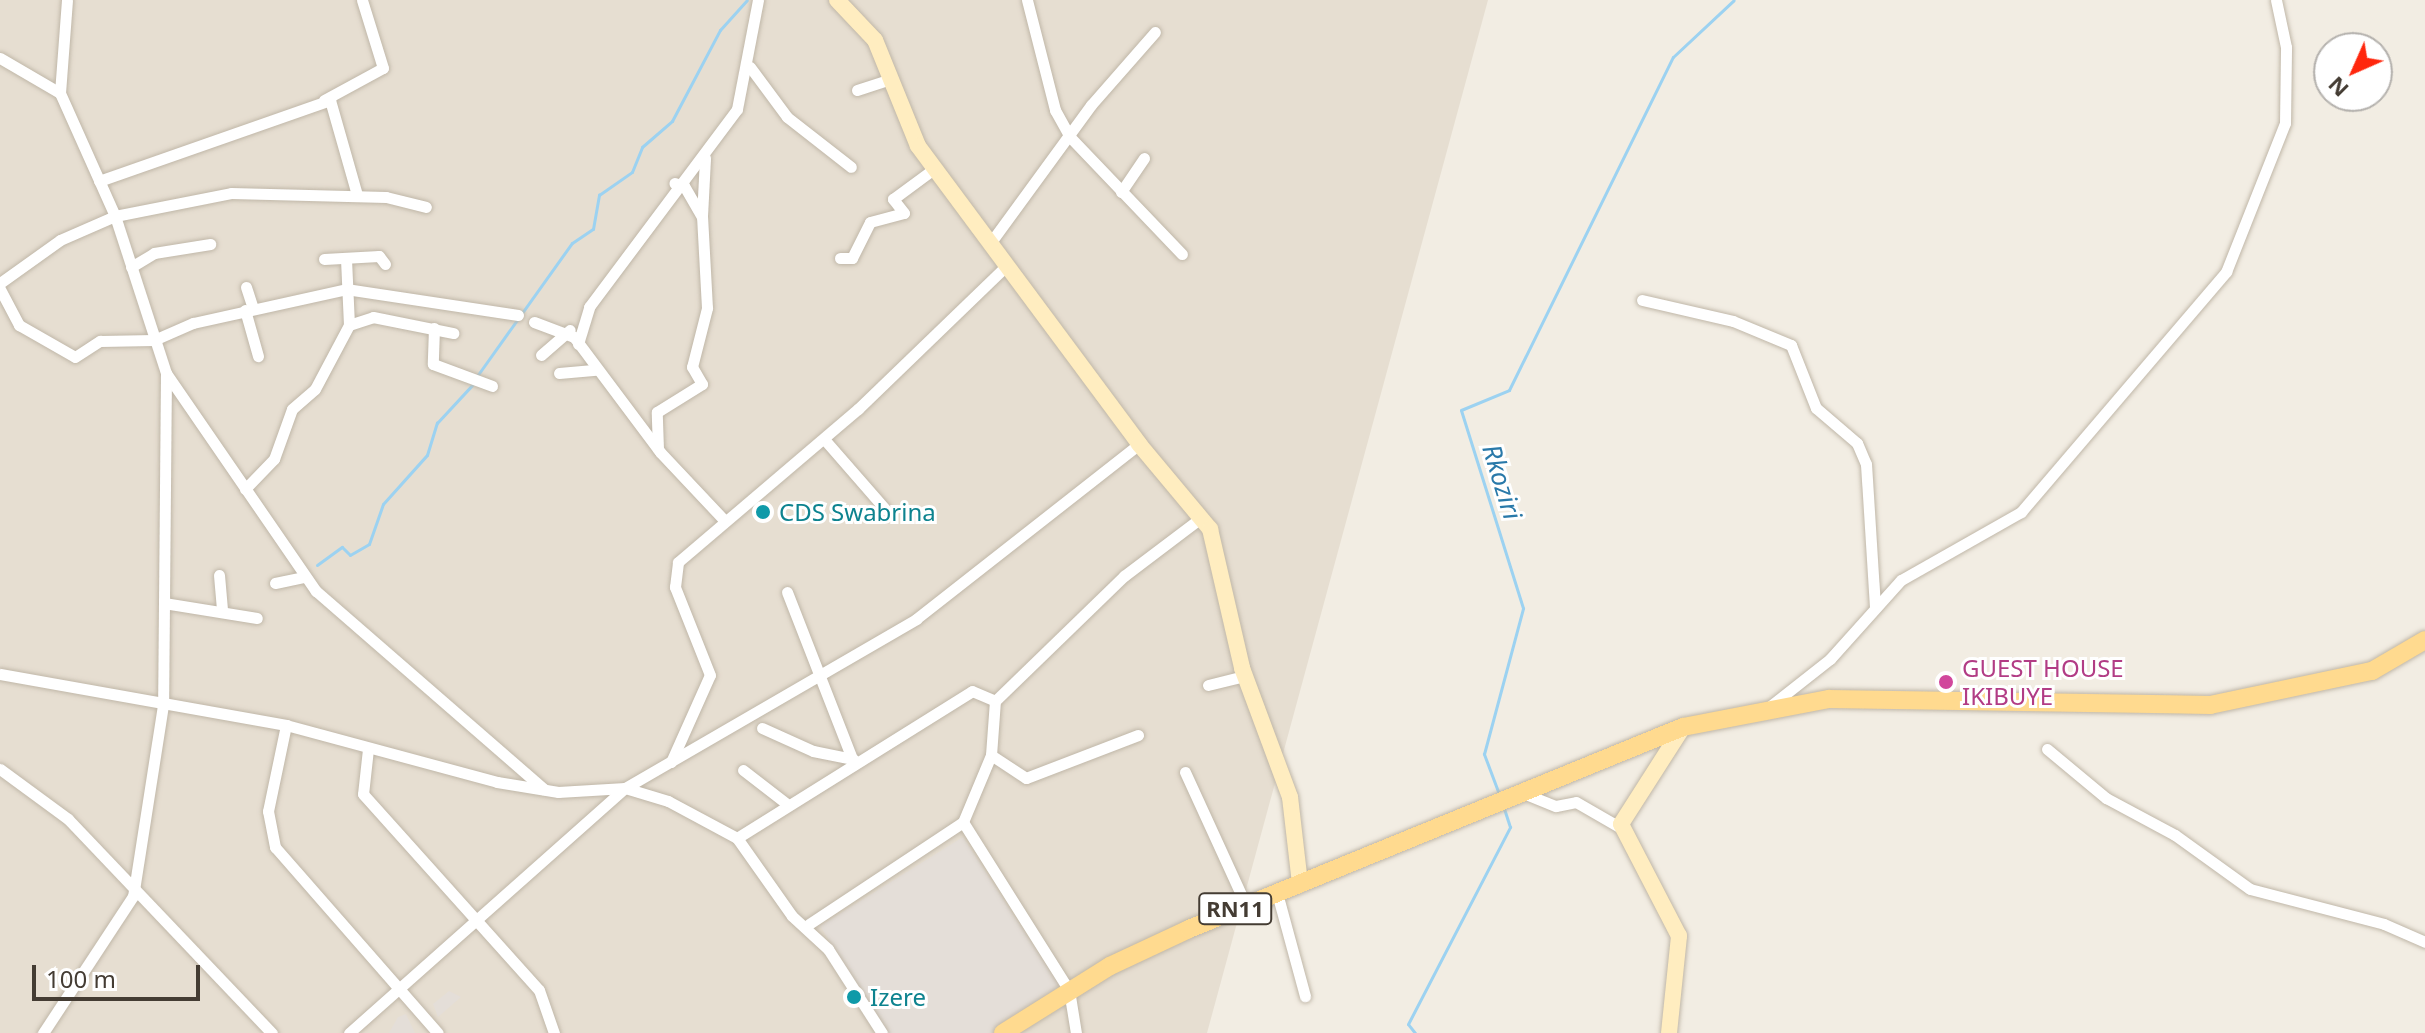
<!DOCTYPE html>
<style>
body{margin:0}
#map{position:relative;width:2425px;height:1033px;overflow:hidden;background:#f2ede3;font-family:"Noto Sans",sans-serif}
div>[style]{position:absolute}
.residential>*{inset:0;background:#e6ded1}
.industrial>*{inset:0;background:#e4ded8}
.stream>*{height:3px;margin:-1.5px;padding:0 1.5px;transform-origin:1.5px;border-radius:1.5px;background:#9cd2f1}
.roads{filter:drop-shadow(0 0 2px #c0b7a8) drop-shadow(0 0 2px #c0b7a8)}
.street>*{height:11px;margin:-5.5px;padding:0 5.5px;transform-origin:5.5px;border-radius:5.5px;background:#fff}
.secondary>*{height:16px;margin:-8px;padding:0 8px;transform-origin:8px;border-radius:8px;background:#ffedc0}
.primary>*{height:18px;margin:-9px;padding:0 9px;transform-origin:9px;border-radius:9px;background:#ffda8f}
.dots>*{width:22px;height:22px;translate:-50% -50%;box-sizing:border-box;border:4px solid #fff;border-radius:50%}
span{translate:-50% -50%;white-space:nowrap;text-align:center;line-height:1.15;-webkit-text-stroke:6px #fff;paint-order:stroke}
.shield-label span{padding:2px 6px;background:#fff;border:2px solid;border-radius:6px;-webkit-text-stroke-width:0}
.shield-label{font-size:22px;color:#443c33;font-weight:700}
.culture-label{font-size:24px;color:#0d838f}
.left{translate:0 -50%;text-align:left}
.hotel-label{font-size:24px;color:#b23c85}
.water-label{font-size:26px;color:#2979a9;font-style:italic}
.north{position:absolute;left:2313px;top:32px;width:80px;height:80px;box-sizing:border-box;background:#fff;border:2px solid #b4b1ad;border-radius:50%;rotate:225deg;font-size:22px;font-weight:700;line-height:32px;text-align:center;color:#443c33}
.north::after{content:'';display:block;margin:auto;width:28px;height:36px;background:#ff270d;clip-path:polygon(50% 0,100% 100%,50% 72%,0 100%)}
.scale{position:absolute;left:32px;top:965px;width:168px;height:36px;box-sizing:border-box;border:4px solid #443c33;border-top:0;padding-left:10px;font-size:24px;line-height:28px;white-space:nowrap;color:#443c33;-webkit-text-stroke:6px #fff;paint-order:stroke}
</style>
<div id="map">
<div class="residential">
<i style="clip-path:polygon(0 0,1488px 0,1207px 1033px,0 1033px)"></i>
</div>
<div class="industrial">
<i style="clip-path:polygon(963px 837px,1063px 991px,998px 1033px,888px 1033px,820px 926px)"></i>
<i style="clip-path:polygon(449px 991px,461px 997px,438px 1017px,433px 1004px)"></i>
<i style="clip-path:polygon(406px 1014px,415px 1033px,389px 1033px,398px 1017px)"></i>
</div>
<div class="stream">
<i style="left:477px;top:376px;width:163px;rotate:-54.5deg"></i>
<i style="left:572px;top:243px;width:25px;rotate:-34deg"></i>
<i style="left:593px;top:229px;width:35px;rotate:-80deg"></i>
<i style="left:599px;top:195px;width:40px;rotate:-34.9deg"></i>
<i style="left:632px;top:172px;width:27px;rotate:-68deg"></i>
<i style="left:642px;top:147px;width:40px;rotate:-41deg"></i>
<i style="left:672px;top:121px;width:103px;rotate:-62.2deg"></i>
<i style="left:720px;top:30px;width:40px;rotate:-48deg"></i>
<i style="left:317px;top:565px;width:31px;rotate:-36deg"></i>
<i style="left:342px;top:547px;width:11px;rotate:45deg"></i>
<i style="left:350px;top:555px;width:22px;rotate:-30deg"></i>
<i style="left:369px;top:544px;width:42px;rotate:-70.7deg"></i>
<i style="left:383px;top:504px;width:66px;rotate:-48.1deg"></i>
<i style="left:427px;top:455px;width:34px;rotate:-73deg"></i>
<i style="left:437px;top:423px;width:54px;rotate:-47.2deg"></i>
<i style="left:1499px;top:794px;width:43px;rotate:-110.6deg"></i>
<i style="left:1484px;top:754px;width:151px;rotate:-75deg"></i>
<i style="left:1523px;top:608px;width:207px;rotate:-107.4deg"></i>
<i style="left:1461px;top:410px;width:52px;rotate:-22.6deg"></i>
<i style="left:1509px;top:390px;width:371px;rotate:-63.8deg"></i>
<i style="left:1673px;top:57px;width:83px;rotate:-43.1deg"></i>
<i style="left:1415px;top:1033px;width:11px;rotate:-128deg"></i>
<i style="left:1408px;top:1024px;width:222px;rotate:-62.6deg"></i>
<i style="left:1510px;top:827px;width:19px;rotate:-108deg"></i>
</div>
<div class="roads">
<div class="street">
<i style="left:1027px;top:0;width:114px;rotate:75.7deg"></i>
<i style="left:1055px;top:110px;width:31px;rotate:61deg"></i>
<i style="left:1070px;top:137px;width:162px;rotate:46.3deg"></i>
<i style="left:0;top:58px;width:69px;rotate:30.3deg"></i>
<i style="left:60px;top:93px;width:135px;rotate:65.9deg"></i>
<i style="left:115px;top:216px;width:165px;rotate:72deg"></i>
<i style="left:166px;top:373px;width:332px;rotate:90.5deg"></i>
<i style="left:163px;top:705px;width:193px;rotate:98.9deg"></i>
<i style="left:133px;top:896px;width:164px;rotate:123.3deg"></i>
<i style="left:750px;top:67px;width:62px;rotate:53.5deg"></i>
<i style="left:787px;top:117px;width:81px;rotate:38deg"></i>
<i style="left:857px;top:90px;width:36px;rotate:-18deg"></i>
<i style="left:60px;top:93px;width:93px;rotate:-85.7deg"></i>
<i style="left:324px;top:100px;width:67px;rotate:-28.5deg"></i>
<i style="left:383px;top:68px;width:71px;rotate:-107.2deg"></i>
<i style="left:99px;top:181px;width:245px;rotate:-19.3deg"></i>
<i style="left:330px;top:100px;width:99px;rotate:74.1deg"></i>
<i style="left:1121px;top:192px;width:41px;rotate:-55.9deg"></i>
<i style="left:702px;top:216px;width:58px;rotate:-87deg"></i>
<i style="left:991px;top:242px;width:170px;rotate:-53.9deg"></i>
<i style="left:1091px;top:105px;width:97px;rotate:-48.8deg"></i>
<i style="left:840px;top:258px;width:12px"></i>
<i style="left:852px;top:258px;width:40px;rotate:-63.4deg"></i>
<i style="left:870px;top:222px;width:35px;rotate:-15deg"></i>
<i style="left:904px;top:213px;width:18px;rotate:-128deg"></i>
<i style="left:893px;top:199px;width:52px;rotate:-36.4deg"></i>
<i style="left:324px;top:259px;width:55px;rotate:-3.1deg"></i>
<i style="left:379px;top:256px;width:10px;rotate:53deg"></i>
<i style="left:131px;top:267px;width:27px;rotate:-31deg"></i>
<i style="left:154px;top:253px;width:57px;rotate:-9.1deg"></i>
<i style="left:0;top:283px;width:74px;rotate:-35.6deg"></i>
<i style="left:60px;top:240px;width:60px;rotate:-23.6deg"></i>
<i style="left:115px;top:216px;width:118px;rotate:-11.2deg"></i>
<i style="left:231px;top:193px;width:155px;rotate:1.5deg"></i>
<i style="left:386px;top:197px;width:41px;rotate:14deg"></i>
<i style="left:246px;top:287px;width:22px;rotate:72deg"></i>
<i style="left:0;top:289px;width:41px;rotate:62.2deg"></i>
<i style="left:19px;top:325px;width:64px;rotate:29.7deg"></i>
<i style="left:75px;top:357px;width:30px;rotate:-33deg"></i>
<i style="left:100px;top:341px;width:54px;rotate:-1.1deg"></i>
<i style="left:154px;top:340px;width:43px;rotate:-23.6deg"></i>
<i style="left:193px;top:323px;width:157px;rotate:-12.5deg"></i>
<i style="left:346px;top:289px;width:174px;rotate:8.6deg"></i>
<i style="left:1642px;top:300px;width:93px;rotate:13deg"></i>
<i style="left:1733px;top:321px;width:63px;rotate:22.5deg"></i>
<i style="left:1791px;top:345px;width:68px;rotate:68.4deg"></i>
<i style="left:1816px;top:408px;width:54px;rotate:40.5deg"></i>
<i style="left:1857px;top:443px;width:23px;rotate:67deg"></i>
<i style="left:1866px;top:464px;width:143px;rotate:86.4deg"></i>
<i style="left:245px;top:310px;width:48px;rotate:74.2deg"></i>
<i style="left:534px;top:322px;width:43px;rotate:20.6deg"></i>
<i style="left:574px;top:337px;width:144px;rotate:53.2deg"></i>
<i style="left:660px;top:452px;width:93px;rotate:46.7deg"></i>
<i style="left:349px;top:325px;width:25px;rotate:-18deg"></i>
<i style="left:373px;top:317px;width:82px;rotate:11.3deg"></i>
<i style="left:434px;top:328px;width:36px;rotate:92deg"></i>
<i style="left:433px;top:364px;width:63px;rotate:20.4deg"></i>
<i style="left:578px;top:344px;width:39px;rotate:-73deg"></i>
<i style="left:589px;top:307px;width:247px;rotate:-53.2deg"></i>
<i style="left:737px;top:109px;width:111px;rotate:-79.1deg"></i>
<i style="left:541px;top:355px;width:38px;rotate:-41deg"></i>
<i style="left:166px;top:373px;width:265px;rotate:55.5deg"></i>
<i style="left:316px;top:591px;width:302px;rotate:41deg"></i>
<i style="left:559px;top:373px;width:37px;rotate:-5deg"></i>
<i style="left:824px;top:439px;width:94px;rotate:48.9deg"></i>
<i style="left:658px;top:449px;width:37px;rotate:-92deg"></i>
<i style="left:657px;top:412px;width:53px;rotate:-31.9deg"></i>
<i style="left:702px;top:384px;width:20px;rotate:-120deg"></i>
<i style="left:692px;top:367px;width:61px;rotate:-75.7deg"></i>
<i style="left:707px;top:308px;width:91px;rotate:-93.1deg"></i>
<i style="left:702px;top:217px;width:36px;rotate:-120deg"></i>
<i style="left:684px;top:186px;width:10px;rotate:-163deg"></i>
<i style="left:245px;top:489px;width:42px;rotate:-46deg"></i>
<i style="left:274px;top:459px;width:53px;rotate:-70.2deg"></i>
<i style="left:292px;top:409px;width:30px;rotate:-41deg"></i>
<i style="left:315px;top:389px;width:72px;rotate:-62deg"></i>
<i style="left:349px;top:325px;width:67px;rotate:-92.6deg"></i>
<i style="left:219px;top:575px;width:34px;rotate:85deg"></i>
<i style="left:275px;top:583px;width:30px;rotate:-12deg"></i>
<i style="left:787px;top:592px;width:185px;rotate:68.7deg"></i>
<i style="left:164px;top:603px;width:94px;rotate:9.2deg"></i>
<i style="left:0;top:674px;width:291px;rotate:10.1deg"></i>
<i style="left:286px;top:725px;width:219px;rotate:15.1deg"></i>
<i style="left:497px;top:782px;width:62px;rotate:9.3deg"></i>
<i style="left:558px;top:792px;width:67px;rotate:-3.4deg"></i>
<i style="left:625px;top:788px;width:45px;rotate:16.8deg"></i>
<i style="left:668px;top:801px;width:78px;rotate:28.2deg"></i>
<i style="left:737px;top:838px;width:95px;rotate:54.8deg"></i>
<i style="left:792px;top:916px;width:49px;rotate:42.5deg"></i>
<i style="left:828px;top:949px;width:100px;rotate:57.3deg"></i>
<i style="left:1208px;top:685px;width:38px;rotate:-14deg"></i>
<i style="left:1769px;top:707px;width:78px;rotate:-38.2deg"></i>
<i style="left:1830px;top:659px;width:106px;rotate:-48.1deg"></i>
<i style="left:1901px;top:580px;width:138px;rotate:-29.5deg"></i>
<i style="left:2021px;top:512px;width:316px;rotate:-49.5deg"></i>
<i style="left:2226px;top:272px;width:160px;rotate:-68.4deg"></i>
<i style="left:2285px;top:123px;width:76px;rotate:-89.2deg"></i>
<i style="left:2286px;top:47px;width:48px;rotate:-102deg"></i>
<i style="left:286px;top:725px;width:88px;rotate:101.8deg"></i>
<i style="left:268px;top:811px;width:37px;rotate:79deg"></i>
<i style="left:275px;top:847px;width:247px;rotate:48.8deg"></i>
<i style="left:762px;top:728px;width:56px;rotate:24.3deg"></i>
<i style="left:813px;top:751px;width:41px;rotate:11.3deg"></i>
<i style="left:368px;top:749px;width:45px;rotate:96.3deg"></i>
<i style="left:363px;top:794px;width:263px;rotate:48.1deg"></i>
<i style="left:539px;top:990px;width:46px;rotate:70.8deg"></i>
<i style="left:2047px;top:749px;width:77px;rotate:39.7deg"></i>
<i style="left:2106px;top:798px;width:78px;rotate:28.2deg"></i>
<i style="left:2175px;top:835px;width:92px;rotate:35.8deg"></i>
<i style="left:2250px;top:889px;width:138px;rotate:14.6deg"></i>
<i style="left:2384px;top:924px;width:45px;rotate:23.7deg"></i>
<i style="left:991px;top:755px;width:42px;rotate:33.3deg"></i>
<i style="left:1026px;top:778px;width:120px;rotate:-21deg"></i>
<i style="left:671px;top:762px;width:95px;rotate:-65.9deg"></i>
<i style="left:710px;top:675px;width:95px;rotate:-111.7deg"></i>
<i style="left:675px;top:587px;width:25px;rotate:-83deg"></i>
<i style="left:678px;top:562px;width:236px;rotate:-40.4deg"></i>
<i style="left:858px;top:409px;width:207px;rotate:-44deg"></i>
<i style="left:0;top:769px;width:84px;rotate:36.3deg"></i>
<i style="left:68px;top:819px;width:296px;rotate:46.4deg"></i>
<i style="left:743px;top:770px;width:56px;rotate:37.7deg"></i>
<i style="left:1185px;top:772px;width:146px;rotate:65.4deg"></i>
<i style="left:1523px;top:793px;width:35px;rotate:22deg"></i>
<i style="left:1556px;top:806px;width:20px;rotate:-11deg"></i>
<i style="left:1576px;top:802px;width:52px;rotate:30deg"></i>
<i style="left:963px;top:822px;width:73px;rotate:-67.3deg"></i>
<i style="left:991px;top:755px;width:54px;rotate:-85.8deg"></i>
<i style="left:737px;top:838px;width:277px;rotate:-32deg"></i>
<i style="left:972px;top:691px;width:25px;rotate:23deg"></i>
<i style="left:995px;top:701px;width:180px;rotate:-44.1deg"></i>
<i style="left:1124px;top:576px;width:98px;rotate:-37.1deg"></i>
<i style="left:1277px;top:893px;width:107px;rotate:74.8deg"></i>
<i style="left:809px;top:924px;width:185px;rotate:-33.5deg"></i>
<i style="left:963px;top:822px;width:199px;rotate:57.8deg"></i>
<i style="left:1069px;top:990px;width:44px;rotate:80.8deg"></i>
<i style="left:349px;top:1033px;width:369px;rotate:-41.6deg"></i>
<i style="left:625px;top:788px;width:337px;rotate:-30.1deg"></i>
<i style="left:916px;top:619px;width:283px;rotate:-38.1deg"></i>
</div>
<div class="secondary">
<i style="left:837px;top:0;width:55px;rotate:46.5deg"></i>
<i style="left:875px;top:40px;width:114px;rotate:67.9deg"></i>
<i style="left:918px;top:146px;width:371px;rotate:53.4deg"></i>
<i style="left:1139px;top:444px;width:111px;rotate:50.1deg"></i>
<i style="left:1210px;top:529px;width:143px;rotate:77deg"></i>
<i style="left:1242px;top:668px;width:138px;rotate:69.6deg"></i>
<i style="left:1290px;top:797px;width:88px;rotate:83.4deg"></i>
<i style="left:1669px;top:1033px;width:98px;rotate:-84.1deg"></i>
<i style="left:1679px;top:936px;width:126px;rotate:-117.4deg"></i>
<i style="left:1621px;top:824px;width:115px;rotate:-57.4deg"></i>
</div>
<div class="primary">
<i style="left:1003px;top:1033px;width:126px;rotate:-32.1deg"></i>
<i style="left:1110px;top:966px;width:87px;rotate:-25.1deg"></i>
<i style="left:1189px;top:929px;width:534px;rotate:-22.24deg"></i>
<i style="left:1683px;top:727px;width:149px;rotate:-10.9deg"></i>
<i style="left:1829px;top:699px;width:381px;rotate:0.9deg"></i>
<i style="left:2210px;top:705px;width:166px;rotate:-11.9deg"></i>
<i style="left:2372px;top:671px;width:61px;rotate:-30.3deg"></i>
</div>
</div>
<div class="dots">
<i style="left:763px;top:512px;background:#0f9aa8"></i>
<i style="left:1946px;top:682px;background:#d1479c"></i>
<i style="left:854px;top:997px;background:#0f9aa8"></i>
</div>
<div class="shield-label">
<span style="left:1235px;top:909px">RN11</span>
</div>
<div class="culture-label">
<span class="left" style="left:779px;top:512px">CDS Swabrina</span>
<span class="left" style="left:870px;top:997px">Izere</span>
</div>
<div class="hotel-label">
<span class="left" style="left:1962px;top:682px">GUEST HOUSE<br>IKIBUYE</span>
</div>
<div class="water-label">
<span style="left:1502px;top:482px;rotate:73deg">Rkoziri</span>
</div>
<div class="north">N</div>
<div class="scale">100 m</div>
</div>
